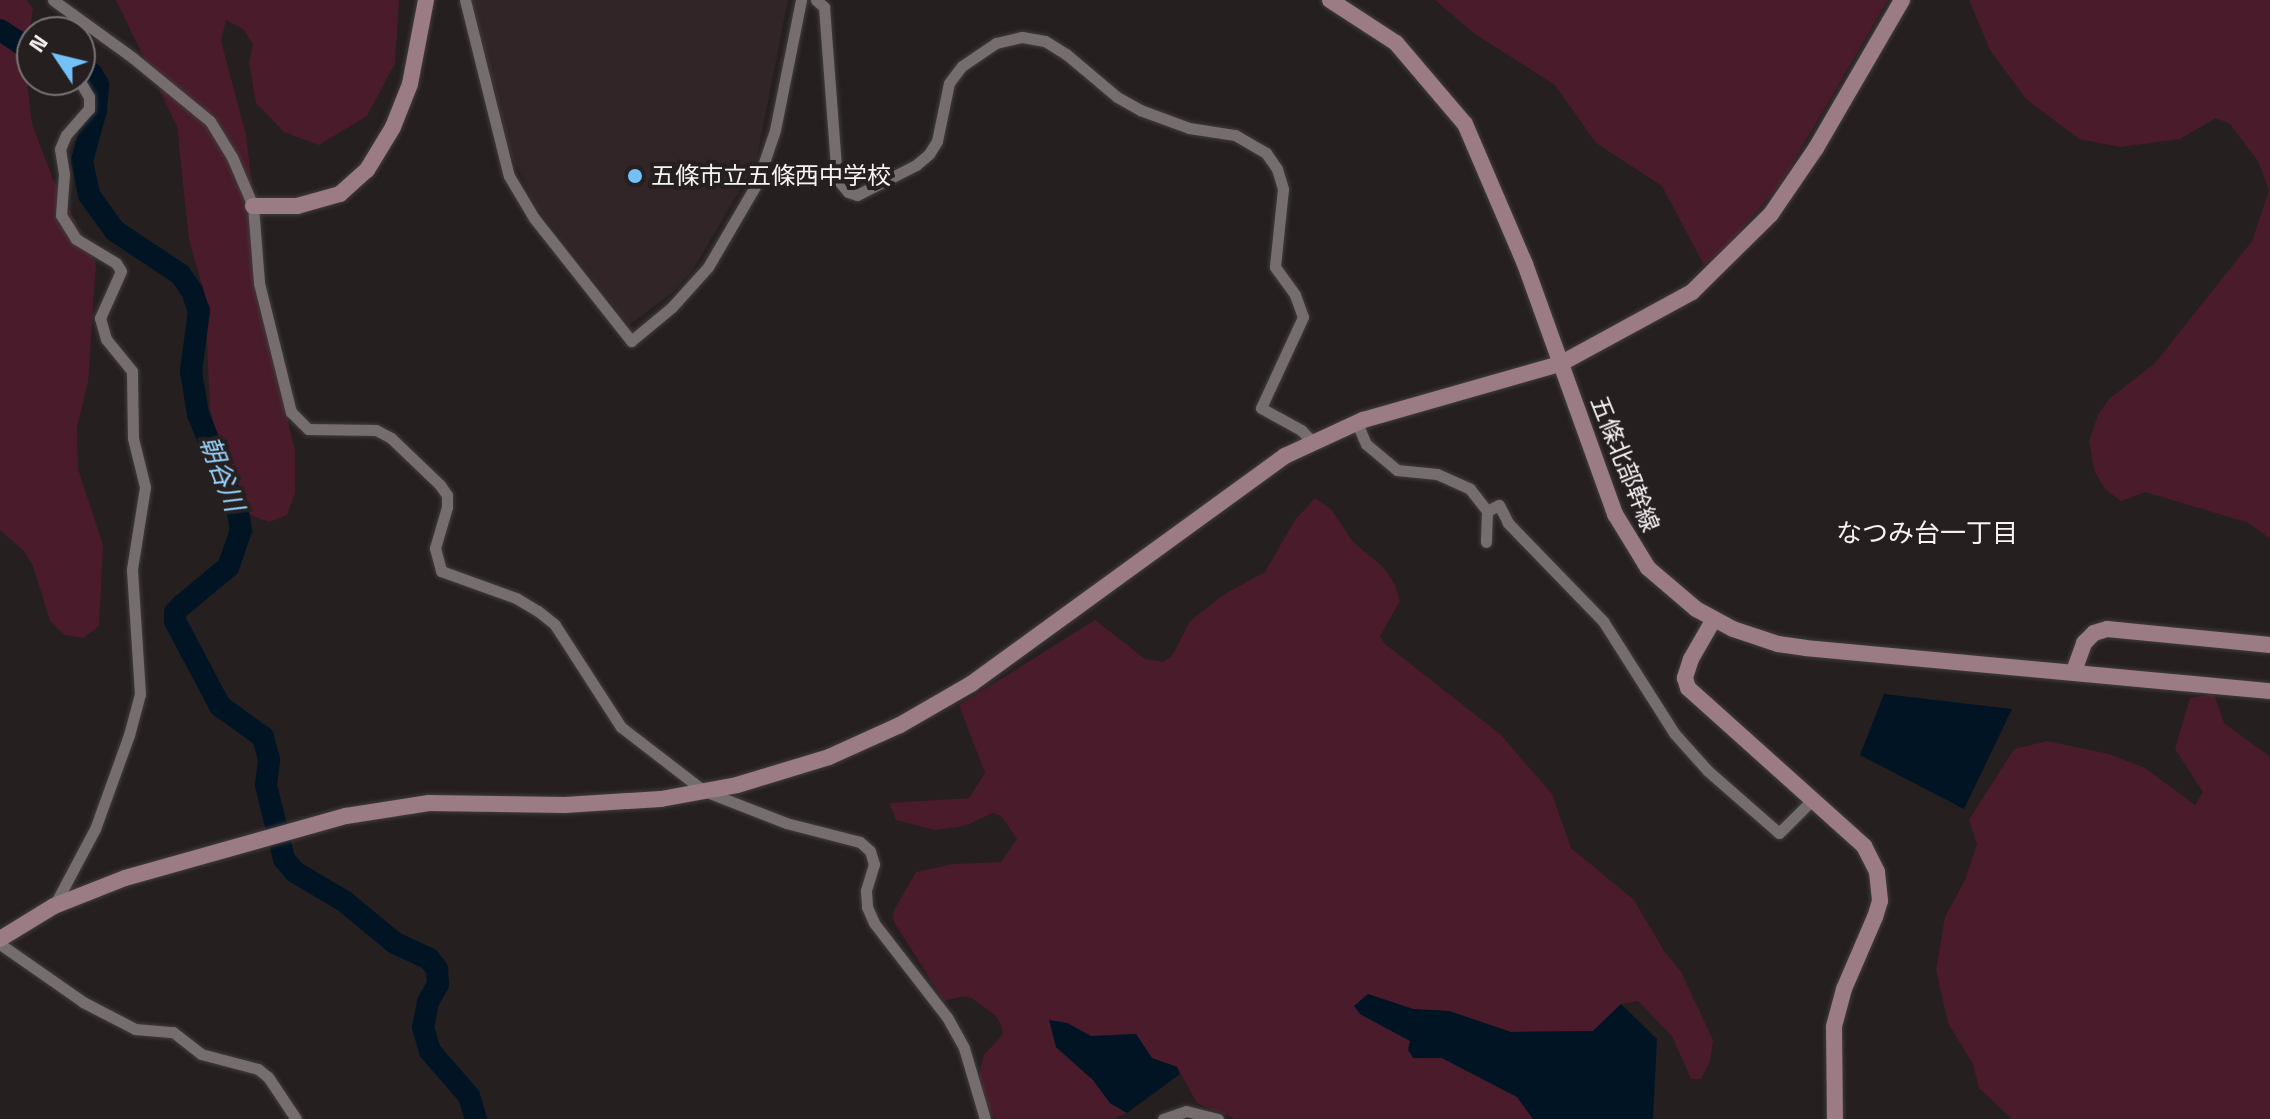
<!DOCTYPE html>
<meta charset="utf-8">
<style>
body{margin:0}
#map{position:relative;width:2270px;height:1119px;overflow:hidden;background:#251f20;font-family:"Space Grotesk","Noto Sans JP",sans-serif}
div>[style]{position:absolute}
.built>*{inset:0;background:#322528}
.green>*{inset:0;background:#4a1b2b}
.water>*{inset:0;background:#001424}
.river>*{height:22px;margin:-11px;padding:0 11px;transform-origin:11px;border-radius:11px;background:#001424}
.roads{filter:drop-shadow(0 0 2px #413c3d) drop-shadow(0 0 2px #413c3d)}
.street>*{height:11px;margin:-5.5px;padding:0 5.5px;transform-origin:5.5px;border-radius:5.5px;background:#756d6e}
.secondary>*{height:16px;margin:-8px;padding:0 8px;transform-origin:8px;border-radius:8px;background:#9b7b84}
.dots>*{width:22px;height:22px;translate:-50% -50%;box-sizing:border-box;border:4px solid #251f20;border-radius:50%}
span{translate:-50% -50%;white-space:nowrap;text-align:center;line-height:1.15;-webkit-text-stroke:8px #251f20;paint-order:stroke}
.poi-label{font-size:24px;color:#f7f2f3}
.left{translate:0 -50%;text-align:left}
.street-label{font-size:24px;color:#f7f2f3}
.water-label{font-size:26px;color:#98d4ff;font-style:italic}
.neighbourhood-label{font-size:26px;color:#f7f2f3}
.north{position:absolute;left:16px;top:16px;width:80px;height:80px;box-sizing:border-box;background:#251f20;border:2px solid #797374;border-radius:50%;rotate:305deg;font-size:22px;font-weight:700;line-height:32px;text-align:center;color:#f7f2f3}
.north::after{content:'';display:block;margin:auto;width:28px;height:36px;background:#73c1f6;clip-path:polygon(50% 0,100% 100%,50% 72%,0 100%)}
</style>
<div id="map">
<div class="built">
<i style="clip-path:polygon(471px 0,788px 0,756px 162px,693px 270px,671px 294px,629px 325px,536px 206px,509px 151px)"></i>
</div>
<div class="green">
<i style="clip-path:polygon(0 0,27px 0,33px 9px,25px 65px,32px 124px,53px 179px,96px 263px,88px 382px,77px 427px,78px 469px,103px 545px,99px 626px,83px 638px,64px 635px,50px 621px,33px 566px,24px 551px,0 530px)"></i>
<i style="clip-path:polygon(116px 0,399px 0,395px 63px,367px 116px,319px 145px,284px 132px,256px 103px,249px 62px,253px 44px,243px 29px,226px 20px,221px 41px,246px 135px,272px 354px,295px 451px,295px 493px,287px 515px,269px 522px,251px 515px,239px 501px,215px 427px,210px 409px,205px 295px,189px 240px,177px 126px)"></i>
<i style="clip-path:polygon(1435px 0,1888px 0,1781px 183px,1727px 246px,1704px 265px,1662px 186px,1596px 143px,1555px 85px,1475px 34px)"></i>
<i style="clip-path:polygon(1969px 0,2270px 0,2270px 539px,2249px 523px,2145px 492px,2121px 501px,2105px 489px,2094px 470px,2089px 441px,2098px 415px,2109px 399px,2155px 363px,2252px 241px,2269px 190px,2258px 161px,2230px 124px,2216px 118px,2180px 139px,2120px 147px,2079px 139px,2026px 99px,1990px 50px)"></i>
<i style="clip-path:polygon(1315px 498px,1331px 509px,1353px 542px,1383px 567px,1394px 583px,1400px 601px,1380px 636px,1385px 644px,1500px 734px,1552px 794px,1571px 848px,1634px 900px,1664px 951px,1681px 972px,1713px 1040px,1710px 1061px,1701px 1079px,1691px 1079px,1672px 1036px,1638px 1001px,1621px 1004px,1593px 1031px,1511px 1032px,1450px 1011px,1413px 1009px,1368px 994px,1360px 1014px,1410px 1041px,1413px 1058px,1442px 1058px,1517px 1097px,1534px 1119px,1590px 1119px,1235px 1119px,1197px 1103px,1177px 1067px,1152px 1058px,1136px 1034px,1091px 1036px,1067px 1023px,1056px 1047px,1093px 1080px,1110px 1103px,1127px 1113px,1113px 1119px,995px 1119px,985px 1102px,979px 1074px,984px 1055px,1003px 1034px,1001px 1025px,996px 1016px,972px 998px,963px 996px,944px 1001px,894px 922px,893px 912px,916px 872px,954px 864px,1001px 862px,1017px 839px,1001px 816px,993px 813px,964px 826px,935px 830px,896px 820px,889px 803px,969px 798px,985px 773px,959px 705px,1095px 620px,1145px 659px,1163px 662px,1172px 656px,1190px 621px,1223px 595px,1265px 572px,1295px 520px)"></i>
<i style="clip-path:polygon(2214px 694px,2224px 723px,2270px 757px,2270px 1119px,2012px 1119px,1979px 1088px,1973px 1064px,1948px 1023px,1936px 970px,1945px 917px,1965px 880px,1977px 844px,1969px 820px,2014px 749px,2047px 741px,2109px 754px,2145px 768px,2195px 805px,2203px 792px,2175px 749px,2190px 698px)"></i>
</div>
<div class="water">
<i style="clip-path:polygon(1884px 694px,2012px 709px,1964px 809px,1860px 755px)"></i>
<i style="clip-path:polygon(1368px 994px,1413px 1009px,1449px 1011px,1511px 1032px,1593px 1031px,1621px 1004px,1657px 1039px,1653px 1119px,1533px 1119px,1517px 1097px,1442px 1058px,1413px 1058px,1408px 1050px,1410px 1041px,1360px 1014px,1354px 1006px)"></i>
<i style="clip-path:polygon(1049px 1020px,1067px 1023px,1091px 1036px,1136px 1034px,1152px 1058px,1177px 1067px,1180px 1074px,1127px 1113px,1110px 1103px,1093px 1080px,1056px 1047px)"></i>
</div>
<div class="river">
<i style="left:0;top:30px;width:38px;rotate:33deg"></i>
<i style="left:80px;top:66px;width:14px;rotate:34deg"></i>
<i style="left:92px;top:74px;width:13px;rotate:61deg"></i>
<i style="left:98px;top:85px;width:25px;rotate:95deg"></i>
<i style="left:96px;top:110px;width:53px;rotate:105.4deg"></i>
<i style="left:82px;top:161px;width:35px;rotate:78deg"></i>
<i style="left:89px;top:195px;width:44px;rotate:54.2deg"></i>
<i style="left:115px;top:231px;width:78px;rotate:33.5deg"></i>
<i style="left:180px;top:274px;width:21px;rotate:55deg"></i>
<i style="left:192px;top:291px;width:21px;rotate:71deg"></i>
<i style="left:199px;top:311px;width:61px;rotate:97.6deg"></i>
<i style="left:191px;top:371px;width:44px;rotate:80.8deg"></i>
<i style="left:198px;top:414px;width:107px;rotate:68deg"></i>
<i style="left:238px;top:513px;width:17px;rotate:80deg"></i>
<i style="left:241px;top:530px;width:39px;rotate:109deg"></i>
<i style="left:228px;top:567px;width:61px;rotate:140.3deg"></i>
<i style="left:181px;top:606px;width:9px;rotate:131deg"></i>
<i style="left:175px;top:613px;width:8px;rotate:90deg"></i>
<i style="left:175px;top:621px;width:96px;rotate:62.1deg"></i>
<i style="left:220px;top:706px;width:53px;rotate:35.8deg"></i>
<i style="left:263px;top:737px;width:24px;rotate:75deg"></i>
<i style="left:269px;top:760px;width:25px;rotate:97deg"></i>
<i style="left:266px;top:785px;width:76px;rotate:76.3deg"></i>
<i style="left:284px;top:859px;width:17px;rotate:50deg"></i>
<i style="left:295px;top:872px;width:57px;rotate:30.6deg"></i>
<i style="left:344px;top:901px;width:66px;rotate:39.5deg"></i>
<i style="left:395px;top:943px;width:38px;rotate:25deg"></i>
<i style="left:429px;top:959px;width:13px;rotate:51deg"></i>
<i style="left:437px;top:969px;width:15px;rotate:86deg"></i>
<i style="left:438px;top:984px;width:21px;rotate:119deg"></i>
<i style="left:428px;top:1002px;width:25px;rotate:101deg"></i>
<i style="left:423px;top:1027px;width:25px;rotate:74deg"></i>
<i style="left:430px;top:1051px;width:60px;rotate:49.1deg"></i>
<i style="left:469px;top:1096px;width:24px;rotate:73deg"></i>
</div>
<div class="roads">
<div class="street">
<i style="left:53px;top:0;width:99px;rotate:35.9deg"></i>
<i style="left:133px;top:58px;width:99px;rotate:39.3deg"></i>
<i style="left:210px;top:121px;width:42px;rotate:58.6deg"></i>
<i style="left:232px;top:157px;width:53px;rotate:66.8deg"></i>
<i style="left:253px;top:206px;width:77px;rotate:85.5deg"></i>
<i style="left:259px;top:283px;width:133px;rotate:76.1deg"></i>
<i style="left:291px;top:412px;width:24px;rotate:45deg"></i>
<i style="left:308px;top:429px;width:68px;rotate:0.8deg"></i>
<i style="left:376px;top:430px;width:17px;rotate:28deg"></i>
<i style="left:391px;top:438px;width:68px;rotate:43.8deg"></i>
<i style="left:440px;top:485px;width:12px;rotate:55deg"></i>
<i style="left:447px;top:495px;width:12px;rotate:90deg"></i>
<i style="left:447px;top:507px;width:43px;rotate:106.3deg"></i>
<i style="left:435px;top:548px;width:24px;rotate:75deg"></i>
<i style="left:441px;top:571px;width:80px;rotate:19.8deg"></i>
<i style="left:516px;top:598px;width:26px;rotate:31deg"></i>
<i style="left:538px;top:611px;width:22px;rotate:39deg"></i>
<i style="left:555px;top:625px;width:121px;rotate:57.1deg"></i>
<i style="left:621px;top:727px;width:105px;rotate:37.6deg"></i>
<i style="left:704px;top:791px;width:88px;rotate:21.3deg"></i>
<i style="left:786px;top:823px;width:76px;rotate:14.4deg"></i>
<i style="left:860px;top:842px;width:13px;rotate:42deg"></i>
<i style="left:870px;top:851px;width:14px;rotate:73deg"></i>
<i style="left:874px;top:864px;width:28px;rotate:107deg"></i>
<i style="left:866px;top:891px;width:16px;rotate:86deg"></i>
<i style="left:867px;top:907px;width:17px;rotate:66deg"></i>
<i style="left:874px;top:923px;width:119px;rotate:52.2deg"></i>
<i style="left:947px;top:1017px;width:35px;rotate:61deg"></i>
<i style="left:964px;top:1048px;width:74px;rotate:73.5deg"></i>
<i style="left:465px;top:0;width:181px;rotate:76deg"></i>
<i style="left:509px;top:176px;width:49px;rotate:59.2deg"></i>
<i style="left:534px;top:218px;width:157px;rotate:51.7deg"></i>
<i style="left:631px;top:341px;width:53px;rotate:-39.7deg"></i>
<i style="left:672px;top:307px;width:54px;rotate:-48deg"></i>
<i style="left:708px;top:267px;width:97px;rotate:-59.7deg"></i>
<i style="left:757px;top:183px;width:56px;rotate:-71.2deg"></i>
<i style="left:775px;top:130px;width:133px;rotate:-78.7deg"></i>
<i style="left:816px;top:0;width:11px;rotate:41deg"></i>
<i style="left:824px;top:7px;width:161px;rotate:85.7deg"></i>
<i style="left:836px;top:168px;width:13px;rotate:77deg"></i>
<i style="left:839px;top:181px;width:14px;rotate:51deg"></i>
<i style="left:848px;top:192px;width:9px;rotate:18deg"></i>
<i style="left:857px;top:195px;width:66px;rotate:-27deg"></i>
<i style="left:916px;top:165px;width:17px;rotate:-40deg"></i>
<i style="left:929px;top:154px;width:15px;rotate:-58deg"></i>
<i style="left:937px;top:141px;width:59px;rotate:-78.3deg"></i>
<i style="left:949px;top:83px;width:21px;rotate:-53deg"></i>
<i style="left:962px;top:66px;width:41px;rotate:-34.1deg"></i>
<i style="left:996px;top:43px;width:27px;rotate:-13deg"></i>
<i style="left:1022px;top:37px;width:23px;rotate:10deg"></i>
<i style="left:1045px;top:41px;width:25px;rotate:32deg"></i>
<i style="left:1066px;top:54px;width:67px;rotate:40.1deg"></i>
<i style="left:1117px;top:97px;width:26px;rotate:29deg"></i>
<i style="left:1140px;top:110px;width:52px;rotate:20.2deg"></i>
<i style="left:1189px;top:128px;width:47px;rotate:8.7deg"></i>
<i style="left:1235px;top:135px;width:36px;rotate:30deg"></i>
<i style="left:1266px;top:153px;width:19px;rotate:55deg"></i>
<i style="left:1277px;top:169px;width:21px;rotate:73deg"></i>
<i style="left:1283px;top:189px;width:78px;rotate:95.9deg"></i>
<i style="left:1275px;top:267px;width:34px;rotate:54deg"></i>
<i style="left:1295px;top:295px;width:23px;rotate:70deg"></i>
<i style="left:1303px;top:317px;width:100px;rotate:114.8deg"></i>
<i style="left:1261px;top:408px;width:46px;rotate:28.8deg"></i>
<i style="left:1301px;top:430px;width:17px;rotate:45deg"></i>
<i style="left:1357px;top:423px;width:23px;rotate:67deg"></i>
<i style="left:1366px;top:444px;width:40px;rotate:40deg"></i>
<i style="left:1397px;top:470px;width:40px;rotate:5.7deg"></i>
<i style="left:1437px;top:474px;width:36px;rotate:24deg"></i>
<i style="left:1470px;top:489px;width:28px;rotate:52deg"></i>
<i style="left:1487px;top:511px;width:31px;rotate:92deg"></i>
<i style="left:1487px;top:511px;width:13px;rotate:-27deg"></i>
<i style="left:1499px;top:505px;width:20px;rotate:63deg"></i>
<i style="left:1508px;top:523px;width:136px;rotate:45.9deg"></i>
<i style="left:1603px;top:621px;width:133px;rotate:57.6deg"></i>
<i style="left:1674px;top:733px;width:51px;rotate:48.2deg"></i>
<i style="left:1708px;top:771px;width:94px;rotate:41.1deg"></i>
<i style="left:1779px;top:833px;width:47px;rotate:-45deg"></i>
<i style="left:54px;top:906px;width:87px;rotate:-62deg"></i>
<i style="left:95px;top:829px;width:100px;rotate:-70.1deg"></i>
<i style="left:129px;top:735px;width:42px;rotate:-75deg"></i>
<i style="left:140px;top:694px;width:125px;rotate:-93.7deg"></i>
<i style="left:132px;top:569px;width:83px;rotate:-81deg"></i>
<i style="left:145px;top:487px;width:50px;rotate:-103.8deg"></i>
<i style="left:133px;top:438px;width:67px;rotate:-90.9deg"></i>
<i style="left:132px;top:371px;width:41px;rotate:-129.1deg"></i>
<i style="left:106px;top:339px;width:22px;rotate:-106deg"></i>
<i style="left:100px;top:318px;width:51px;rotate:-65.9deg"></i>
<i style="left:121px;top:271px;width:9px;rotate:-122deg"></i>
<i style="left:116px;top:263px;width:47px;rotate:-149deg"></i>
<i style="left:76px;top:239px;width:28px;rotate:-122deg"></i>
<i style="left:61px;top:215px;width:41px;rotate:-85.8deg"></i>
<i style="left:64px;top:174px;width:25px;rotate:-99deg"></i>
<i style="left:60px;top:149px;width:15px;rotate:-67deg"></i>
<i style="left:66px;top:135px;width:35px;rotate:-49deg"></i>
<i style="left:89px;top:109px;width:12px;rotate:-90deg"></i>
<i style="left:89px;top:97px;width:20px;rotate:-120deg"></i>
<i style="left:0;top:944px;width:101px;rotate:34.9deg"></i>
<i style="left:83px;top:1002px;width:59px;rotate:27.4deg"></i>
<i style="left:135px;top:1029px;width:38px;rotate:5deg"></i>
<i style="left:173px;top:1032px;width:36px;rotate:38deg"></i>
<i style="left:201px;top:1054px;width:59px;rotate:14.7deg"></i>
<i style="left:258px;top:1069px;width:13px;rotate:39deg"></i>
<i style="left:268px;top:1077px;width:50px;rotate:56.3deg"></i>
<i style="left:1163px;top:1119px;width:24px;rotate:-19deg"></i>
<i style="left:1186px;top:1111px;width:33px;rotate:14deg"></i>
</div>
<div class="secondary">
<i style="left:1330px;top:0;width:79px;rotate:33.1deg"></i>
<i style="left:1396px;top:43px;width:106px;rotate:49.6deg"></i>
<i style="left:1465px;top:124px;width:152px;rotate:66.8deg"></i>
<i style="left:1525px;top:264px;width:266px;rotate:70.2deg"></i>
<i style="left:1615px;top:514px;width:63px;rotate:58.6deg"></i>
<i style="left:1648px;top:568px;width:63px;rotate:40.5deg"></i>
<i style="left:1696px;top:609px;width:42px;rotate:28.4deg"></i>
<i style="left:1733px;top:629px;width:47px;rotate:18.4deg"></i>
<i style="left:1778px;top:644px;width:27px;rotate:8deg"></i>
<i style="left:1805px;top:648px;width:467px;rotate:5.3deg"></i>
<i style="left:253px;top:206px;width:44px"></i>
<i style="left:297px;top:206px;width:45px;rotate:-15.6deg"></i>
<i style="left:340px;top:194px;width:36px;rotate:-42deg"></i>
<i style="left:367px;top:170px;width:50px;rotate:-58.8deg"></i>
<i style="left:393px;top:127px;width:46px;rotate:-68.4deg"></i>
<i style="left:410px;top:84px;width:86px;rotate:-79.2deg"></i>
<i style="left:1714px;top:619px;width:46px;rotate:119.9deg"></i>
<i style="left:1691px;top:659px;width:20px;rotate:108deg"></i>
<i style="left:1685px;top:678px;width:10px;rotate:73deg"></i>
<i style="left:1688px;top:688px;width:237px;rotate:41.9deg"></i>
<i style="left:1864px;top:846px;width:29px;rotate:63deg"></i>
<i style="left:1877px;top:872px;width:29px;rotate:84deg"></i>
<i style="left:1880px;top:901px;width:17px;rotate:107deg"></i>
<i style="left:1875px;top:917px;width:78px;rotate:113.3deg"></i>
<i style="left:1844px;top:989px;width:39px;rotate:105deg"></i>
<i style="left:1834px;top:1027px;width:92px;rotate:89.4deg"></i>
<i style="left:2074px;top:671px;width:30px;rotate:-70deg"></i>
<i style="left:2084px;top:643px;width:14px;rotate:-45deg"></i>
<i style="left:2094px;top:633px;width:14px;rotate:-17deg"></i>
<i style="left:2107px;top:629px;width:164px;rotate:5.6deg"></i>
<i style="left:0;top:939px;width:63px;rotate:-31.4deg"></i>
<i style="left:54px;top:906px;width:76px;rotate:-21.5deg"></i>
<i style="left:125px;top:878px;width:230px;rotate:-15.7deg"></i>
<i style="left:346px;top:816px;width:84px;rotate:-8.9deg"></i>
<i style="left:429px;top:803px;width:136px;rotate:0.8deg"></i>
<i style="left:565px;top:805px;width:96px;rotate:-3.6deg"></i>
<i style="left:661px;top:799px;width:77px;rotate:-10.4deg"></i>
<i style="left:737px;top:785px;width:96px;rotate:-16.9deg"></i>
<i style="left:829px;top:757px;width:78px;rotate:-24.3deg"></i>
<i style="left:900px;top:725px;width:82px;rotate:-30deg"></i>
<i style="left:971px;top:684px;width:388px;rotate:-36deg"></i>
<i style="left:1285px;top:456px;width:86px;rotate:-24.8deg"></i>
<i style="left:1363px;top:420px;width:205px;rotate:-15.9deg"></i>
<i style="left:1560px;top:364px;width:150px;rotate:-28.6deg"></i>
<i style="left:1692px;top:292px;width:111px;rotate:-44.6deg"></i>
<i style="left:1771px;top:214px;width:80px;rotate:-55.7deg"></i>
<i style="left:1816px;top:148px;width:171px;rotate:-59.8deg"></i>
</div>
</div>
<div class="dots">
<i style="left:635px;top:176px;background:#73c1f6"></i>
</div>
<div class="poi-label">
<span class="left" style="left:651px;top:176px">五條市立五條西中学校</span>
</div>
<div class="street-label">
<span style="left:1625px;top:464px;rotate:68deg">五條北部幹線</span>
</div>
<div class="water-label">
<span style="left:221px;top:474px;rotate:69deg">朝谷川</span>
</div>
<div class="neighbourhood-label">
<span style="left:1927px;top:534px">なつみ台一丁目</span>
</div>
<div class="north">N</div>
</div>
